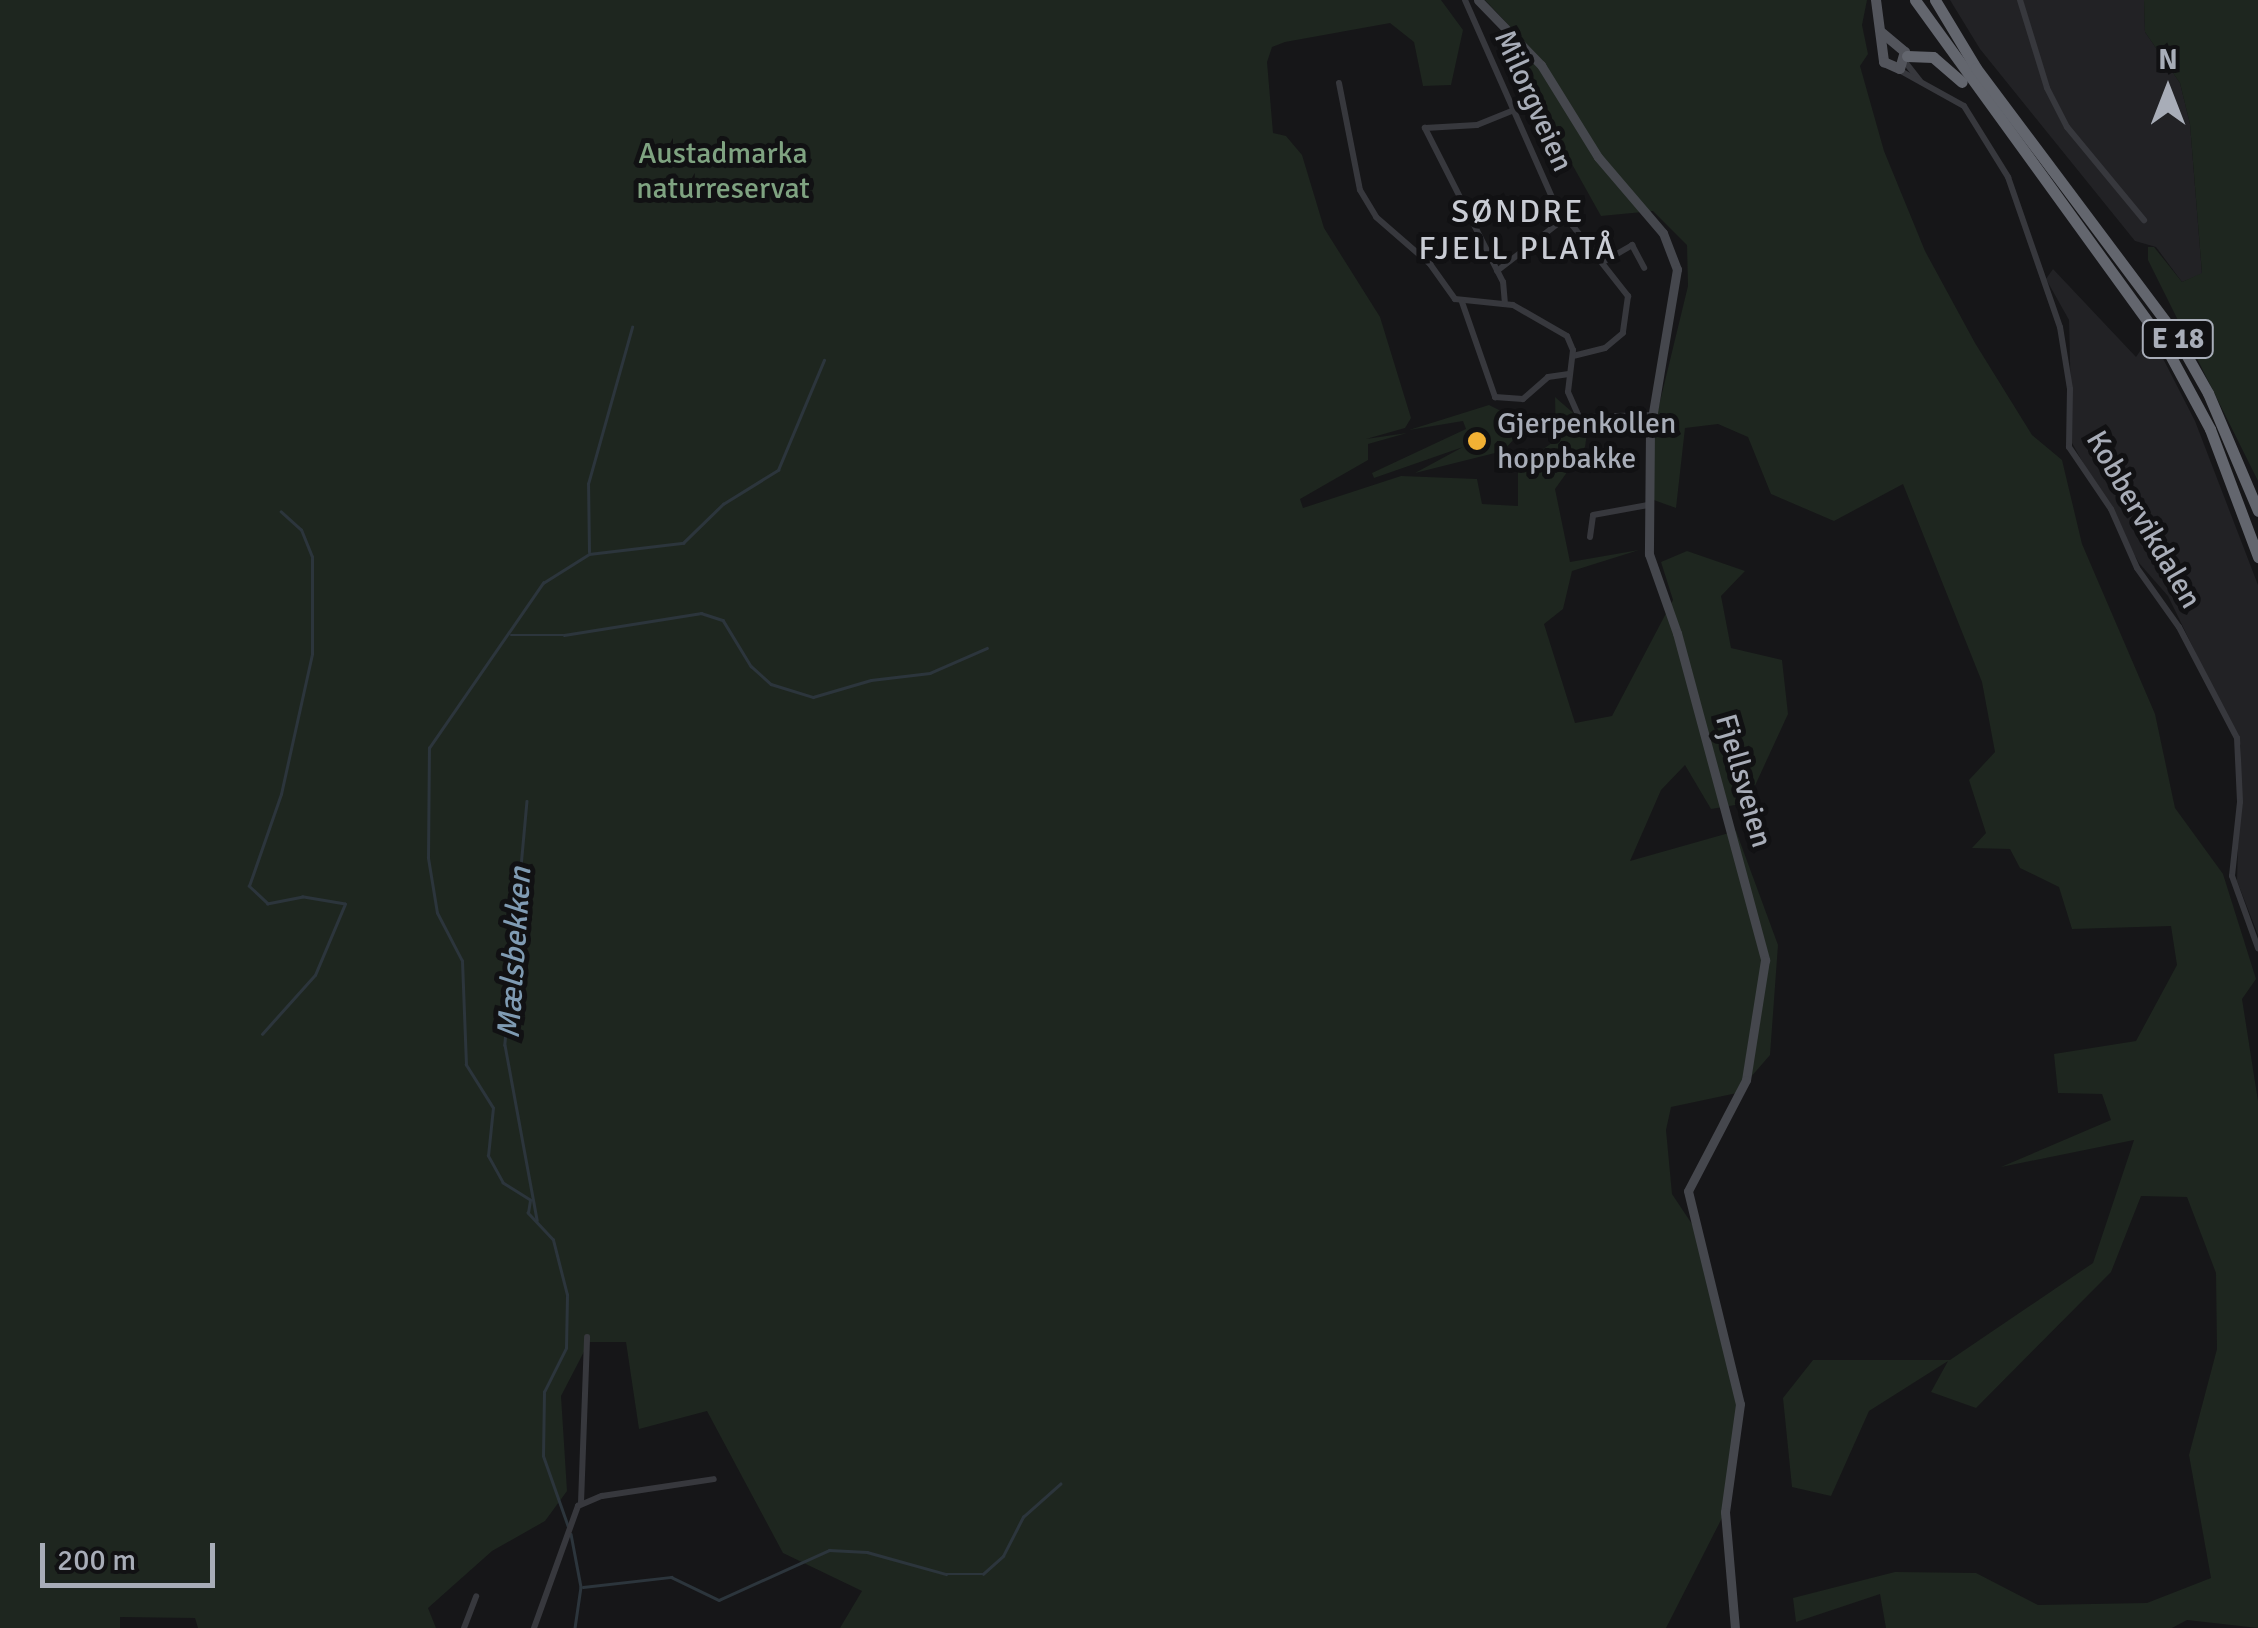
<!DOCTYPE html>
<meta charset="utf-8">
<style>
body{margin:0}
#map{position:relative;width:2258px;height:1628px;overflow:hidden;background:#161618;font-family:Signika,sans-serif}
div>[style]{position:absolute}
.built>*{inset:0;background:#222225}
.green>*{inset:0;background:#1e261f}
.stream>*{height:2.5px;margin:-1.25px;padding:0 1.25px;transform-origin:1.25px;border-radius:1.25px;background:#2c353c}
.street>*{height:6px;margin:-3px;padding:0 3px;transform-origin:3px;border-radius:3px;background:#37383d}
.secondary>*{height:9px;margin:-4.5px;padding:0 4.5px;transform-origin:4.5px;border-radius:4.5px;background:#45474d}
.primary>*{height:10px;margin:-5px;padding:0 5px;transform-origin:5px;border-radius:5px;background:#53555c}
.highway>*{height:11px;margin:-5.5px;padding:0 5.5px;transform-origin:5.5px;border-radius:5.5px;background:#63666e}
.dots>*{width:28px;height:28px;translate:-50% -50%;box-sizing:border-box;border:5px solid #111113;border-radius:50%}
span{translate:-50% -50%;white-space:nowrap;text-align:center;line-height:1.15;-webkit-text-stroke:10px #111113;paint-order:stroke}
.shield-label span{padding:2px 8px;background:#111113;border:2px solid;border-radius:8px;-webkit-text-stroke-width:0}
.shield-label{font-size:28px;color:#a8adb8;font-weight:700}
.street-label{font-size:30px;color:#a8adb8}
.park-label{font-size:30px;color:#7fa381}
.poi-label{font-size:30px;color:#a8adb8}
.left{translate:0 -50%;text-align:left}
.neighbourhood-label{font-size:32px;color:#c9ccd4;letter-spacing:2.5px}
.water-label{font-size:32px;color:#7f9bb3;font-style:italic}
.north{position:absolute;left:2118px;top:40px;width:100px;height:100px;-webkit-text-stroke:8px #111113;paint-order:stroke;rotate:0deg;font-size:28px;font-weight:700;line-height:40px;text-align:center;color:#a8adb8}
.north::after{content:'';display:block;margin:auto;width:35px;height:45px;background:#a8adb8;clip-path:polygon(50% 0,100% 100%,50% 72%,0 100%)}
.scale{position:absolute;left:40px;top:1543px;width:175px;height:45px;box-sizing:border-box;border:5px solid #a8adb8;border-top:0;padding-left:12px;font-size:30px;line-height:35px;white-space:nowrap;color:#a8adb8;-webkit-text-stroke:8px #111113;paint-order:stroke}
</style>
<div id="map">
<div class="built">
<i style="clip-path:polygon(1950px 0,2144px 0,2145px 32px,2180px 83px,2190px 124px,2202px 274px,2182px 282px,2156px 247px,2135px 241px,1980px 49px)"></i>
<i style="clip-path:polygon(2053px 269px,2136px 357px,2151px 335px,2195px 421px,2258px 585px,2258px 935px,2237px 881px,2241px 746px,2168px 596px,2139px 563px,2072px 443px,2069px 320px,2046px 279px)"></i>
</div>
<div class="green">
<i style="clip-path:polygon(0 0,1441px 0,1463px 30px,1451px 85px,1423px 86px,1414px 42px,1390px 23px,1285px 42px,1272px 47px,1267px 62px,1273px 133px,1286px 136px,1302px 155px,1324px 228px,1380px 317px,1411px 418px,1405px 428px,1366px 439px,1407px 433px,1368px 444px,1368px 460px,1300px 499px,1303px 508px,1401px 476px,1477px 479px,1482px 504px,1518px 506px,1518px 467px,1556px 440px,1555px 397px,1588px 426px,1585px 447px,1555px 489px,1570px 562px,1639px 550px,1572px 571px,1563px 609px,1544px 624px,1575px 723px,1612px 716px,1673px 600px,1661px 562px,1687px 551px,1745px 571px,1721px 596px,1731px 648px,1782px 660px,1788px 714px,1747px 803px,1711px 809px,1685px 765px,1661px 790px,1630px 861px,1736px 831px,1778px 945px,1770px 1055px,1737px 1093px,1671px 1107px,1666px 1130px,1672px 1194px,1692px 1224px,1721px 1310px,1739px 1399px,1725px 1512px,1666px 1628px,840px 1628px,862px 1591px,783px 1553px,707px 1411px,639px 1429px,626px 1342px,589px 1342px,561px 1396px,567px 1491px,545px 1521px,492px 1551px,428px 1608px,436px 1628px,198px 1628px,195px 1618px,120px 1617px,120px 1628px,0 1628px)"></i>
<i style="clip-path:polygon(1485px 0,1867px 0,1862px 25px,1868px 54px,1860px 66px,1884px 151px,1925px 251px,1975px 343px,2032px 435px,2062px 460px,2082px 544px,2155px 714px,2175px 808px,2223px 874px,2256px 979px,2242px 999px,2258px 1101px,2258px 1628px,2187px 1620px,2172px 1628px,1886px 1628px,1880px 1594px,1796px 1622px,1793px 1598px,1895px 1572px,1976px 1573px,2038px 1605px,2147px 1603px,2211px 1578px,2189px 1455px,2217px 1349px,2216px 1273px,2187px 1197px,2141px 1196px,2111px 1272px,1976px 1408px,1931px 1392px,1948px 1361px,1869px 1411px,1831px 1496px,1792px 1487px,1783px 1398px,1813px 1360px,1950px 1360px,2093px 1263px,2134px 1140px,2001px 1167px,2111px 1120px,2102px 1094px,2058px 1093px,2054px 1054px,2136px 1041px,2177px 965px,2171px 926px,2072px 929px,2059px 887px,2020px 868px,2010px 849px,1972px 848px,1986px 833px,1969px 780px,1995px 752px,1982px 682px,1903px 484px,1834px 521px,1771px 494px,1748px 437px,1718px 424px,1685px 428px,1676px 508px,1651px 499px,1656px 418px,1688px 286px,1687px 245px,1653px 211px,1601px 216px,1511px 55px,1520px 37px)"></i>
<i style="clip-path:polygon(2144px 0,2258px 0,2258px 481px,2148px 260px,2148px 247px,2154px 247px,2182px 282px,2202px 273px,2190px 124px,2180px 83px,2145px 32px)"></i>
<i style="clip-path:polygon(1489px 405px,1517px 419px,1515px 438px,1503px 451px,1415px 473px,1463px 447px,1374px 478px,1372px 473px,1466px 429px,1463px 421px,1409px 430px)"></i>
</div>
<div class="stream">
<i style="left:589px;top:552px;width:68px;rotate:-90.8deg"></i>
<i style="left:588px;top:484px;width:163px;rotate:-74.3deg"></i>
<i style="left:511px;top:635px;width:53px"></i>
<i style="left:564px;top:635px;width:139px;rotate:-9.1deg"></i>
<i style="left:701px;top:613px;width:23px;rotate:18deg"></i>
<i style="left:723px;top:620px;width:54px;rotate:58.7deg"></i>
<i style="left:751px;top:666px;width:27px;rotate:42deg"></i>
<i style="left:771px;top:684px;width:44px;rotate:17.2deg"></i>
<i style="left:813px;top:697px;width:60px;rotate:-16.3deg"></i>
<i style="left:871px;top:680px;width:59px;rotate:-6.8deg"></i>
<i style="left:930px;top:673px;width:62px;rotate:-23.7deg"></i>
<i style="left:527px;top:801px;width:245px;rotate:95.2deg"></i>
<i style="left:505px;top:1045px;width:178px;rotate:79.6deg"></i>
<i style="left:262px;top:1034px;width:79px;rotate:-48.1deg"></i>
<i style="left:315px;top:975px;width:77px;rotate:-67.1deg"></i>
<i style="left:345px;top:904px;width:43px;rotate:-170.5deg"></i>
<i style="left:303px;top:897px;width:36px;rotate:169deg"></i>
<i style="left:268px;top:904px;width:26px;rotate:-137deg"></i>
<i style="left:249px;top:886px;width:97px;rotate:-70.8deg"></i>
<i style="left:281px;top:794px;width:143px;rotate:-77.5deg"></i>
<i style="left:312px;top:654px;width:97px;rotate:-90deg"></i>
<i style="left:312px;top:557px;width:29px;rotate:-112deg"></i>
<i style="left:301px;top:530px;width:27px;rotate:-138deg"></i>
<i style="left:568px;top:1527px;width:75px;rotate:-109.4deg"></i>
<i style="left:543px;top:1456px;width:64px;rotate:-89.1deg"></i>
<i style="left:544px;top:1392px;width:49px;rotate:-63.4deg"></i>
<i style="left:566px;top:1348px;width:53px;rotate:-88.9deg"></i>
<i style="left:567px;top:1295px;width:57px;rotate:-104.3deg"></i>
<i style="left:553px;top:1240px;width:37px;rotate:-133deg"></i>
<i style="left:528px;top:1213px;width:13px;rotate:-81deg"></i>
<i style="left:530px;top:1200px;width:32px;rotate:-148deg"></i>
<i style="left:503px;top:1183px;width:31px;rotate:-119deg"></i>
<i style="left:488px;top:1156px;width:48px;rotate:-84.1deg"></i>
<i style="left:493px;top:1108px;width:51px;rotate:-122.1deg"></i>
<i style="left:466px;top:1065px;width:104px;rotate:-92.2deg"></i>
<i style="left:462px;top:961px;width:54px;rotate:-117.5deg"></i>
<i style="left:437px;top:913px;width:56px;rotate:-99.3deg"></i>
<i style="left:428px;top:858px;width:110px;rotate:-89.5deg"></i>
<i style="left:429px;top:748px;width:201px;rotate:-55.4deg"></i>
<i style="left:543px;top:583px;width:54px;rotate:-32.2deg"></i>
<i style="left:589px;top:554px;width:95px;rotate:-6.7deg"></i>
<i style="left:683px;top:543px;width:56px;rotate:-44.3deg"></i>
<i style="left:723px;top:504px;width:65px;rotate:-31.7deg"></i>
<i style="left:778px;top:470px;width:119px;rotate:-67.3deg"></i>
<i style="left:571px;top:1534px;width:54px;rotate:79.3deg"></i>
<i style="left:581px;top:1587px;width:41px;rotate:98.3deg"></i>
<i style="left:583px;top:1587px;width:89px;rotate:-6.5deg"></i>
<i style="left:671px;top:1577px;width:53px;rotate:25.6deg"></i>
<i style="left:719px;top:1600px;width:121px;rotate:-24.4deg"></i>
<i style="left:829px;top:1550px;width:38px;rotate:3deg"></i>
<i style="left:867px;top:1552px;width:82px;rotate:15.6deg"></i>
<i style="left:946px;top:1574px;width:37px"></i>
<i style="left:983px;top:1574px;width:27px;rotate:-42deg"></i>
<i style="left:1003px;top:1556px;width:44px;rotate:-62.9deg"></i>
<i style="left:1023px;top:1517px;width:50px;rotate:-41.7deg"></i>
</div>
<div class="street">
<i style="left:1465px;top:0;width:221px;rotate:66.2deg"></i>
<i style="left:1554px;top:202px;width:120px;rotate:51.8deg"></i>
<i style="left:1628px;top:296px;width:37px;rotate:98deg"></i>
<i style="left:1623px;top:333px;width:23px;rotate:140deg"></i>
<i style="left:1605px;top:348px;width:33px;rotate:166deg"></i>
<i style="left:2020px;top:0;width:92px;rotate:72.9deg"></i>
<i style="left:2047px;top:88px;width:44px;rotate:62.9deg"></i>
<i style="left:2067px;top:127px;width:121px;rotate:50.4deg"></i>
<i style="left:1906px;top:63px;width:23px;rotate:52deg"></i>
<i style="left:1899px;top:70px;width:74px;rotate:29deg"></i>
<i style="left:1964px;top:106px;width:84px;rotate:58.2deg"></i>
<i style="left:2008px;top:177px;width:159px;rotate:70.9deg"></i>
<i style="left:2060px;top:327px;width:63px;rotate:80.8deg"></i>
<i style="left:2070px;top:389px;width:58px;rotate:91deg"></i>
<i style="left:2069px;top:447px;width:75px;rotate:55.9deg"></i>
<i style="left:2111px;top:509px;width:64px;rotate:66.2deg"></i>
<i style="left:2137px;top:568px;width:72px;rotate:54.6deg"></i>
<i style="left:2179px;top:627px;width:125px;rotate:62.4deg"></i>
<i style="left:2237px;top:738px;width:64px;rotate:87.3deg"></i>
<i style="left:2240px;top:802px;width:74px;rotate:96.2deg"></i>
<i style="left:2232px;top:876px;width:77px;rotate:70.1deg"></i>
<i style="left:1339px;top:83px;width:109px;rotate:78.9deg"></i>
<i style="left:1360px;top:190px;width:31px;rotate:59deg"></i>
<i style="left:1376px;top:217px;width:72px;rotate:41deg"></i>
<i style="left:1430px;top:264px;width:43px;rotate:54.5deg"></i>
<i style="left:1455px;top:299px;width:58px;rotate:5.9deg"></i>
<i style="left:1513px;top:305px;width:62px;rotate:29.9deg"></i>
<i style="left:1567px;top:336px;width:15px;rotate:67deg"></i>
<i style="left:1573px;top:350px;width:42px;rotate:96.8deg"></i>
<i style="left:1568px;top:392px;width:27px;rotate:66deg"></i>
<i style="left:1579px;top:417px;width:73px;rotate:-1.6deg"></i>
<i style="left:1603px;top:262px;width:34px;rotate:-30deg"></i>
<i style="left:1632px;top:245px;width:26px;rotate:62deg"></i>
<i style="left:1497px;top:271px;width:86px;rotate:-37.9deg"></i>
<i style="left:1462px;top:302px;width:101px;rotate:70.8deg"></i>
<i style="left:1495px;top:397px;width:28px;rotate:4deg"></i>
<i style="left:1523px;top:399px;width:33px;rotate:-41deg"></i>
<i style="left:1548px;top:377px;width:21px;rotate:-8deg"></i>
<i style="left:1505px;top:304px;width:22px;rotate:-95deg"></i>
<i style="left:1503px;top:282px;width:173px;rotate:-116.9deg"></i>
<i style="left:1425px;top:128px;width:52px;rotate:-3.3deg"></i>
<i style="left:1477px;top:125px;width:38px;rotate:-22deg"></i>
<i style="left:1590px;top:537px;width:22px;rotate:-82deg"></i>
<i style="left:1593px;top:515px;width:56px;rotate:-10.3deg"></i>
<i style="left:581px;top:1503px;width:166px;rotate:-87.9deg"></i>
<i style="left:464px;top:1628px;width:34px;rotate:-69deg"></i>
<i style="left:534px;top:1628px;width:130px;rotate:-70.2deg"></i>
<i style="left:578px;top:1506px;width:26px;rotate:-23deg"></i>
<i style="left:602px;top:1496px;width:113px;rotate:-8.6deg"></i>
</div>
<div class="secondary">
<i style="left:1478px;top:0;width:91px;rotate:45.9deg"></i>
<i style="left:1541px;top:65px;width:108px;rotate:58.2deg"></i>
<i style="left:1598px;top:157px;width:100px;rotate:49.5deg"></i>
<i style="left:1663px;top:233px;width:39px;rotate:69deg"></i>
<i style="left:1677px;top:269px;width:163px;rotate:99.5deg"></i>
<i style="left:1650px;top:430px;width:124px;rotate:90.5deg"></i>
<i style="left:1649px;top:554px;width:84px;rotate:70.5deg"></i>
<i style="left:1677px;top:633px;width:339px;rotate:74.9deg"></i>
<i style="left:1765px;top:960px;width:121px;rotate:99deg"></i>
<i style="left:1746px;top:1080px;width:125px;rotate:117.6deg"></i>
<i style="left:1688px;top:1191px;width:219px;rotate:76.3deg"></i>
<i style="left:1740px;top:1404px;width:109px;rotate:97.9deg"></i>
<i style="left:1725px;top:1512px;width:116px;rotate:85.1deg"></i>
</div>
<div class="primary">
<i style="left:1876px;top:0;width:63px;rotate:82.6deg"></i>
<i style="left:1884px;top:62px;width:17px;rotate:24deg"></i>
<i style="left:1900px;top:69px;width:18px;rotate:-74deg"></i>
<i style="left:1905px;top:52px;width:30px;rotate:-140deg"></i>
</div>
<div class="highway">
<i style="left:1915px;top:0;width:422px;rotate:54.1deg"></i>
<i style="left:2163px;top:342px;width:99px;rotate:61.6deg"></i>
<i style="left:2210px;top:429px;width:137px;rotate:69.4deg"></i>
<i style="left:1935px;top:0;width:79px;rotate:58.9deg"></i>
<i style="left:1976px;top:68px;width:331px;rotate:53.2deg"></i>
<i style="left:2174px;top:333px;width:69px;rotate:60.5deg"></i>
<i style="left:2208px;top:393px;width:128px;rotate:67deg"></i>
<i style="left:1907px;top:56px;width:26px;rotate:2deg"></i>
<i style="left:1933px;top:57px;width:38px;rotate:41deg"></i>
</div>
<div class="dots">
<i style="left:1477px;top:441px;background:#f2b134"></i>
</div>
<div class="shield-label">
<span style="left:2178px;top:339px">E 18</span>
</div>
<div class="street-label">
<span style="left:1533px;top:101px;rotate:66deg">Milorgveien</span>
<span style="left:2143px;top:520px;rotate:60deg">Kobbervikdalen</span>
<span style="left:1743px;top:781px;rotate:74deg">Fjellsveien</span>
</div>
<div class="park-label">
<span style="left:723px;top:171px">Austadmarka<br>naturreservat</span>
</div>
<div class="poi-label">
<span class="left" style="left:1497px;top:441px">Gjerpenkollen<br>hoppbakke</span>
</div>
<div class="neighbourhood-label">
<span style="left:1518px;top:231px">SØNDRE<br>FJELL PLATÅ</span>
</div>
<div class="water-label">
<span style="left:515px;top:953px;rotate:-86deg">Mælsbekken</span>
</div>
<div class="north">N</div>
<div class="scale">200 m</div>
</div>
